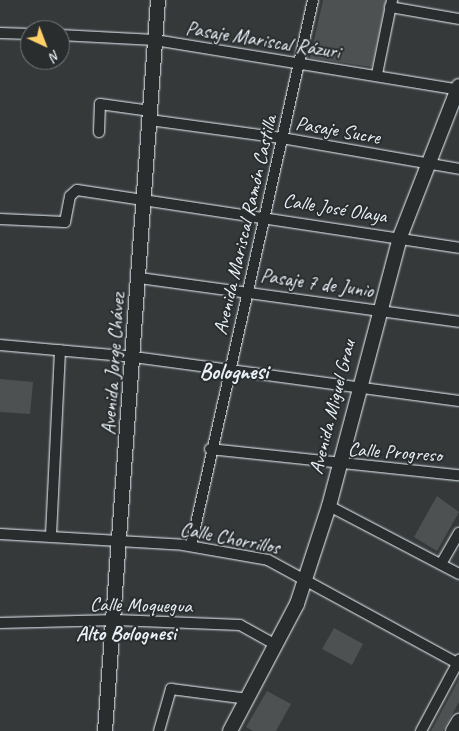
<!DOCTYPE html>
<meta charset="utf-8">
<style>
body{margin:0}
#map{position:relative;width:459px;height:731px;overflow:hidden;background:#35393a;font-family:Caveat,sans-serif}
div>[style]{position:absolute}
.green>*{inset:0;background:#4d5152}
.roads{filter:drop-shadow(0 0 1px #e8f1f8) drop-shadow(0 0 1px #e8f1f8)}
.street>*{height:10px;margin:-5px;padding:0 5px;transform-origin:5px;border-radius:5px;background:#2a2d2e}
.secondary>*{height:14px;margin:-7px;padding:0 7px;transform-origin:7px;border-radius:7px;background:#2a2d2e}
span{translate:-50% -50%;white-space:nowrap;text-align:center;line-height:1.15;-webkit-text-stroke:4px #2a2d2e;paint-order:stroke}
.street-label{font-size:20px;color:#e8f1f8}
.neighbourhood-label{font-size:21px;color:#e8f1f8;font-weight:700}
.quarter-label{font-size:22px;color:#e8f1f8;font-weight:700}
.north{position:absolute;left:20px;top:20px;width:50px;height:50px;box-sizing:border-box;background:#2a2d2e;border:1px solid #767b7f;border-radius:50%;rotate:137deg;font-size:14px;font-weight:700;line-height:20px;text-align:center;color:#e8f1f8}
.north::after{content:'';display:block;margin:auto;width:18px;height:22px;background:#ffd166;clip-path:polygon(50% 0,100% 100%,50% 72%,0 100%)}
</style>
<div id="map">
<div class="green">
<i style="clip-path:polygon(323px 0,386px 0,372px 67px,310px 58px)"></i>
<i style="clip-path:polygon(0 379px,33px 382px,30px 414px,0 412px)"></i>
<i style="clip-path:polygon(437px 496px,459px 512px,437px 551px,414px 537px)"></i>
<i style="clip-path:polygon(334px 628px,363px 644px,352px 665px,322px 649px)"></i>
<i style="clip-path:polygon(459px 679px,459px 702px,443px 731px,431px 731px)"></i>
<i style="clip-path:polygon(267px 691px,291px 704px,276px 731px,253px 731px,246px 727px)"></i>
</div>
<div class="roads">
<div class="street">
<i style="left:390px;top:7px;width:70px;rotate:9.9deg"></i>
<i style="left:0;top:33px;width:30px;rotate:2deg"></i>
<i style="left:60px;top:35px;width:95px;rotate:3deg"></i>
<i style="left:155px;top:40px;width:308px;rotate:9.3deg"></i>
<i style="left:377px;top:74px;width:76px;rotate:-78.5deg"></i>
<i style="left:150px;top:120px;width:133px;rotate:7.8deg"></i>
<i style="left:282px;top:138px;width:180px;rotate:9.9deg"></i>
<i style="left:99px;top:132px;width:28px;rotate:-88deg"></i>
<i style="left:100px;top:104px;width:51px;rotate:7.8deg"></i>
<i style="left:0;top:219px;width:65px;rotate:2.6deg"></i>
<i style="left:65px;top:222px;width:26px;rotate:-79deg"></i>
<i style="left:70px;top:196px;width:9px;rotate:-41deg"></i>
<i style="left:77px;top:190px;width:386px;rotate:8.6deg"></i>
<i style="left:139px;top:278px;width:323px;rotate:7.8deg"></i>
<i style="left:0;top:345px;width:135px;rotate:5.1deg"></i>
<i style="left:134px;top:357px;width:328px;rotate:7.7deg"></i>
<i style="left:210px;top:449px;width:250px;rotate:6deg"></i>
<i style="left:329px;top:506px;width:147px;rotate:27.6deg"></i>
<i style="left:0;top:534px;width:183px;rotate:3.4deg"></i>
<i style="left:183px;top:545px;width:86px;rotate:10deg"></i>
<i style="left:268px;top:560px;width:217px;rotate:28.6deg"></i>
<i style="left:51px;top:535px;width:185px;rotate:-87.2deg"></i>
<i style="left:191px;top:546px;width:559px;rotate:-77.4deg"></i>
<i style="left:441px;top:564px;width:36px;rotate:-60deg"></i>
<i style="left:0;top:623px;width:116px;rotate:-1.5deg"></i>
<i style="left:116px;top:620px;width:124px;rotate:2.3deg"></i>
<i style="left:240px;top:625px;width:41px;rotate:29.1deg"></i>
<i style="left:159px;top:731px;width:44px;rotate:-74.1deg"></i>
<i style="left:171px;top:689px;width:78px;rotate:7.4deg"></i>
<i style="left:421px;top:731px;width:81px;rotate:-61.8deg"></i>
</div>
<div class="secondary">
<i style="left:105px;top:731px;width:733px;rotate:-85.85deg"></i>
<i style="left:230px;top:731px;width:144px;rotate:-62.2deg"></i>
<i style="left:297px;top:604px;width:103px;rotate:-71.9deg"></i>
<i style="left:329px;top:506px;width:278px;rotate:-75.2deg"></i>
<i style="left:400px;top:237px;width:162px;rotate:-68.7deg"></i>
<i style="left:453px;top:731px;width:12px;rotate:-59deg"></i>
</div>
</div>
<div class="street-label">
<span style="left:263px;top:40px;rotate:9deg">Pasaje Mariscal Rázuri</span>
<span style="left:338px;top:130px;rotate:10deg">Pasaje Sucre</span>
<span style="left:335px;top:208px;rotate:9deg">Calle José Olaya</span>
<span style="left:245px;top:225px;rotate:-77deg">Avenida Mariscal Ramón Castilla</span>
<span style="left:317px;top:283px;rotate:8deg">Pasaje 7 de Junio</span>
<span style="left:113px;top:364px;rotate:-86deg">Avenida Jorge Chávez</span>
<span style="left:332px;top:407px;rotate:-76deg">Avenida Miguel Grau</span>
<span style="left:395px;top:452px;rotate:4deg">Calle Progreso</span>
<span style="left:230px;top:538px;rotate:11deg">Calle Chorrillos</span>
<span style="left:141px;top:605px;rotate:1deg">Calle Moquegua</span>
</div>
<div class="neighbourhood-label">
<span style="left:126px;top:633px">Alto Bolognesi</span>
</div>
<div class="quarter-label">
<span style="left:234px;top:373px">Bolognesi</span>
</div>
<div class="north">N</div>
</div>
